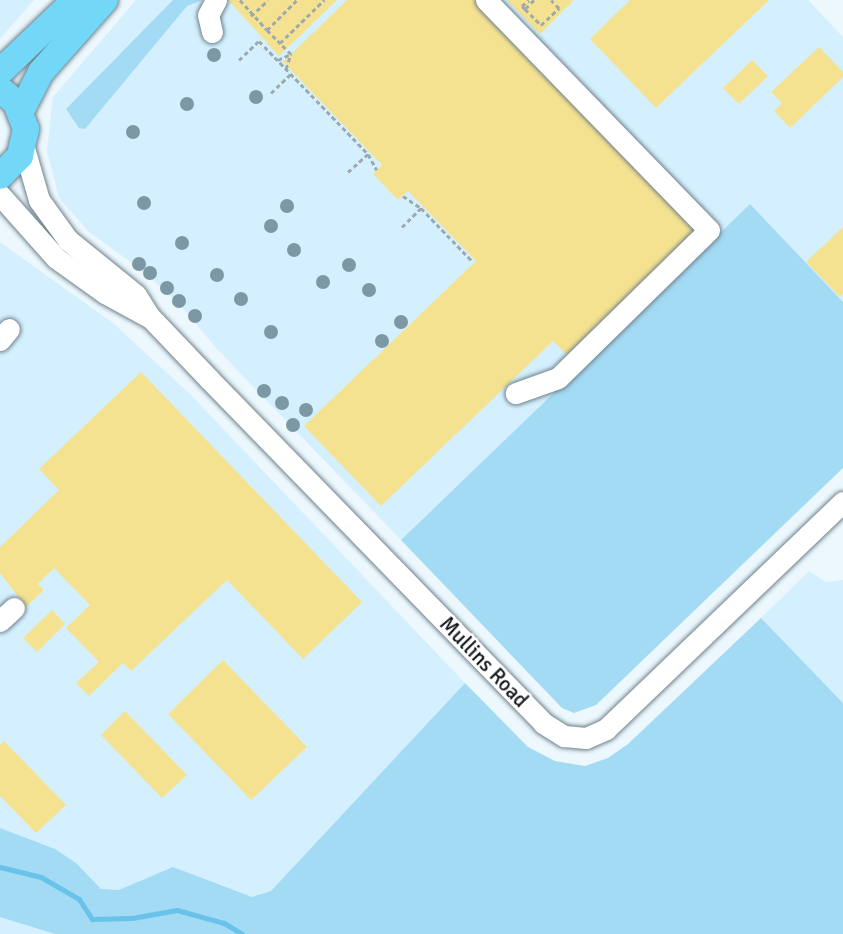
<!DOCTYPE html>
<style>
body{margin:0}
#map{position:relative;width:843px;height:934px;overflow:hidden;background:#ecf8fe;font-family:Signika,sans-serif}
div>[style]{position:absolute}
.built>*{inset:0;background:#d4f0fe}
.green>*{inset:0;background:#a3daf4}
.stream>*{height:5px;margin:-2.5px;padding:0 2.5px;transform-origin:2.5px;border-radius:2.5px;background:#68c2e9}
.building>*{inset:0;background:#f5e291}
.path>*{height:3px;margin-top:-1.5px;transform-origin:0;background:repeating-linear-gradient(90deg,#9ea9ad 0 4.5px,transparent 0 7.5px)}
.roads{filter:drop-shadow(0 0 2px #6f818a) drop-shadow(0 0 2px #6f818a)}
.minor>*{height:21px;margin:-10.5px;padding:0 10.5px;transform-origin:10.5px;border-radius:10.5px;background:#fff}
.major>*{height:26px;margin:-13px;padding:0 13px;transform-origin:13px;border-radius:13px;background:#73d7f8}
.trees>*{width:14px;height:14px;margin:-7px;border-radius:50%;background:#7d98a5}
span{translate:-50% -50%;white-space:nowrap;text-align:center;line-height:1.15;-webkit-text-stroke:5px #fff;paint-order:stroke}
.street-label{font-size:21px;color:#0d1417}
</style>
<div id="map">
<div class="built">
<i style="clip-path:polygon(0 0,34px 0,0 39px)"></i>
<i style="clip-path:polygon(136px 0,808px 0,843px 37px,843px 302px,749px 205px,401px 540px,217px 349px,182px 307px,143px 271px,89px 232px,59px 198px,47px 151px,53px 97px)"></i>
<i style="clip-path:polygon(0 242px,113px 323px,190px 394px,465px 683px,271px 892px,252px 897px,224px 934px,0 934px)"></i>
<i style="clip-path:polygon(809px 571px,826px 582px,843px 580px,843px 703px,761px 618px)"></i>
</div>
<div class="green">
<i style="clip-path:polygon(173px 0,203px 0,187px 6px,85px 129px,79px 128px,66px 109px)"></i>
<i style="clip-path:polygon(750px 204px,843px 302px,843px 468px,596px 705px,574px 713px,562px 708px,401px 540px)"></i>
<i style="clip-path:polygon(761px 618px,843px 703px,843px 934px,55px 934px,0 917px,0 828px,55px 849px,76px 863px,101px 889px,119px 890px,173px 867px,252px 897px,271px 891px,465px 683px,528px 747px,555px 761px,585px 766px,608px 758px,628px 744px)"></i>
</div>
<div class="stream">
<i style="left:0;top:867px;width:42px;rotate:13.7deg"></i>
<i style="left:41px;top:877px;width:44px;rotate:30.1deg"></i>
<i style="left:79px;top:899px;width:24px;rotate:57deg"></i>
<i style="left:92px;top:919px;width:40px;rotate:-1.4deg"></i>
<i style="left:132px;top:918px;width:46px;rotate:-10.1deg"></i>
<i style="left:177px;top:910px;width:49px;rotate:15.5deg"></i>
<i style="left:224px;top:923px;width:21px;rotate:31deg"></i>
</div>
<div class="building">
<i style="clip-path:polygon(228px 0,337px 0,279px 56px)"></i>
<i style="clip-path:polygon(347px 0,474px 0,699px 233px,569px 357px,553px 341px,381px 506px,304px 426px,476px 261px,408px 191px,398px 200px,373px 174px,382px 165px,283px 62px)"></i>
<i style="clip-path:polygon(507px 0,574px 0,540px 34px)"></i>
<i style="clip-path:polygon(630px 0,769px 0,656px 108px,590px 39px)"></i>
<i style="clip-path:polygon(819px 47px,843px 72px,843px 77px,790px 128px,774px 111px,782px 103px,771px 92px)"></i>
<i style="clip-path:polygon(752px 60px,768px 76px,739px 104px,723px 88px)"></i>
<i style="clip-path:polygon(843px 227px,843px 294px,840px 297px,806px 262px)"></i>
<i style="clip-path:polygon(141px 372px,362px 602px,303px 659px,227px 580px,131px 671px,123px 663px,89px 696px,76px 683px,99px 662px,66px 628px,90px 605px,54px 568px,38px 584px,44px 590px,26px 607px,0 573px,0 547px,59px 490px,39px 469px)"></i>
<i style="clip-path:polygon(52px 610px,65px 624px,37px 652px,23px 638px)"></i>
<i style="clip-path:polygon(223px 660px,307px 747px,251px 800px,168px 714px)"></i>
<i style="clip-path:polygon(125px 711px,187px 775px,162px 798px,101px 735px)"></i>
<i style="clip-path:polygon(4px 741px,66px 805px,36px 833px,0 796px,0 745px)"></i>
</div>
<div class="path">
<i style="left:240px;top:0;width:40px;rotate:48deg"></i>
<i style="left:267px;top:30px;width:42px;rotate:-45deg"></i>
<i style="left:534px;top:0;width:13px;rotate:135deg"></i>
<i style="left:525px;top:9px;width:23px;rotate:45deg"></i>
<i style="left:541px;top:25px;width:25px;rotate:-43deg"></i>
<i style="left:559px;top:8px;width:11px;rotate:-135deg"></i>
<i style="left:525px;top:9px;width:4px;rotate:-135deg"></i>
<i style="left:522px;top:6px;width:9px;rotate:-41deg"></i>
<i style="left:251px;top:16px;width:23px;rotate:-43deg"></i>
<i style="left:267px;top:30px;width:18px;rotate:45deg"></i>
<i style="left:291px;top:54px;width:16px;rotate:-135deg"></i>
<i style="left:280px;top:43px;width:62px;rotate:-44.3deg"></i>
<i style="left:239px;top:60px;width:28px;rotate:-44deg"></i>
<i style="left:259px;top:41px;width:157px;rotate:46deg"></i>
<i style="left:368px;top:154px;width:18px;rotate:61deg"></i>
<i style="left:278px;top:60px;width:14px;rotate:-25deg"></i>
<i style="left:286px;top:69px;width:16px;rotate:-72deg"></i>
<i style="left:271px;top:93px;width:28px;rotate:-44deg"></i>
<i style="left:348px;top:172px;width:27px;rotate:-42deg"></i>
<i style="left:403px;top:196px;width:22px;rotate:34deg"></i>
<i style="left:421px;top:208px;width:74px;rotate:46.1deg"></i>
<i style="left:402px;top:227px;width:27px;rotate:-45deg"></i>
</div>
<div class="roads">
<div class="minor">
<i style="left:486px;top:0;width:320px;rotate:45.9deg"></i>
<i style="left:709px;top:230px;width:211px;rotate:135.6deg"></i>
<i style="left:558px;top:378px;width:45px;rotate:160.3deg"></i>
<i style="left:212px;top:32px;width:17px;rotate:-103deg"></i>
<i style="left:208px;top:15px;width:17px;rotate:-62deg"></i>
<i style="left:24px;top:148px;width:54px;rotate:73.9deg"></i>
<i style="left:39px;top:200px;width:49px;rotate:54.1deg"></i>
<i style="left:68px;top:240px;width:87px;rotate:39deg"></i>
<i style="left:136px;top:295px;width:26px;rotate:58deg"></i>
<i style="left:150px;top:317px;width:87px;rotate:46.4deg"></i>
<i style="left:210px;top:380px;width:478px;rotate:45.8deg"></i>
<i style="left:543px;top:723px;width:25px;rotate:32deg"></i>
<i style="left:564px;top:736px;width:22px;rotate:5deg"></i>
<i style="left:586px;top:738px;width:22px;rotate:-24deg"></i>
<i style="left:606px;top:729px;width:328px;rotate:-43.8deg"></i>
<i style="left:0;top:195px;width:84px;rotate:48.4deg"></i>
<i style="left:56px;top:258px;width:60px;rotate:35.5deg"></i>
<i style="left:105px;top:293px;width:50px;rotate:28.6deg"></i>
<i style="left:0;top:340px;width:14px;rotate:-51deg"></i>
<i style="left:0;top:621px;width:19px;rotate:-43deg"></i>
</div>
<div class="major">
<i style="left:0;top:72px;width:104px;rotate:-43.8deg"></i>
<i style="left:0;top:89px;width:21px;rotate:41deg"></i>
<i style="left:16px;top:103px;width:28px;rotate:69deg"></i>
<i style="left:26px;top:129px;width:28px;rotate:103deg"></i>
<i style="left:20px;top:156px;width:28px;rotate:135deg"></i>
<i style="left:21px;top:111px;width:44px;rotate:-62.9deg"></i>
<i style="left:41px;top:72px;width:96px;rotate:-48.4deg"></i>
</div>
</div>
<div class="trees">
<i style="left:214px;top:55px"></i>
<i style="left:256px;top:97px"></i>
<i style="left:187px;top:104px"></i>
<i style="left:133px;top:132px"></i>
<i style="left:144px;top:203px"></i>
<i style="left:287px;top:206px"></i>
<i style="left:271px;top:226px"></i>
<i style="left:182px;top:243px"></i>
<i style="left:294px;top:250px"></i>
<i style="left:139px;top:264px"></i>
<i style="left:349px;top:265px"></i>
<i style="left:150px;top:273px"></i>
<i style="left:217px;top:275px"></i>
<i style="left:323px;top:282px"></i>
<i style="left:167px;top:288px"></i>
<i style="left:369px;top:290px"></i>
<i style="left:241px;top:299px"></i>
<i style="left:179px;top:301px"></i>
<i style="left:195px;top:316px"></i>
<i style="left:401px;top:322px"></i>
<i style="left:271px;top:332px"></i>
<i style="left:382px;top:341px"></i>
<i style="left:264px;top:391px"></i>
<i style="left:282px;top:403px"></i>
<i style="left:306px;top:410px"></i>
<i style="left:293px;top:425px"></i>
</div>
<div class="street-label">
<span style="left:484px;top:662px;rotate:46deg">Mullins Road</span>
</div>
</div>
